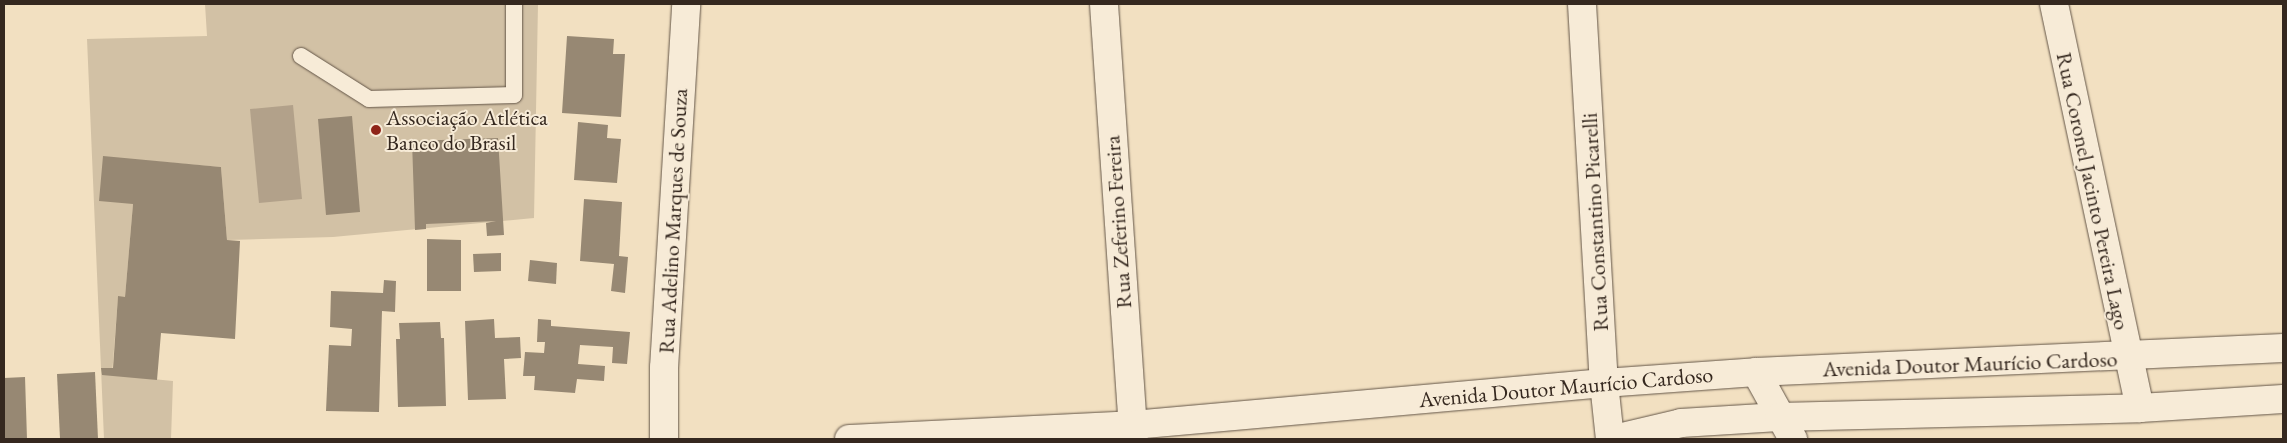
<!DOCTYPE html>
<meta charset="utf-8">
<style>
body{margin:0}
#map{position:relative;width:2287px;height:443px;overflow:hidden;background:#f2e0c1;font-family:"EB Garamond",serif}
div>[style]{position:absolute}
.green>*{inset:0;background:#d2c1a5}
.water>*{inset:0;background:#b2a18a}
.building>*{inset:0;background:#978873}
.roads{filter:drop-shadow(0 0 1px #645648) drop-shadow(0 0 1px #645648)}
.lane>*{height:16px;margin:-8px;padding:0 8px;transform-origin:8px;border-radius:8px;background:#f7ebd7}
.street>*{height:28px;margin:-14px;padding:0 14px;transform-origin:14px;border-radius:14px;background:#f7ebd7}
.secondary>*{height:28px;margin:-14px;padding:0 14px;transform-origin:14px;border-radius:14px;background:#f7ebd7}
.dots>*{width:14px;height:14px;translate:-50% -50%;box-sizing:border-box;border:2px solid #f7ebd7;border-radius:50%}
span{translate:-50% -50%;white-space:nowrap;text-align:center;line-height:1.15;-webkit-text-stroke:4px #f7ebd7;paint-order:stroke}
.poi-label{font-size:22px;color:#35281f}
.left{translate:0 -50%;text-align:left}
.street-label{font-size:22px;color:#35281f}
.frame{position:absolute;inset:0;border:5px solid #35281f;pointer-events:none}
</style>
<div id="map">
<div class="green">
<i style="clip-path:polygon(205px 4px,538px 4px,534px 218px,333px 237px,227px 240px,221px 167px,103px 157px,133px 204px,125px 297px,118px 297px,112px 375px,173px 381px,171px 439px,104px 439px,87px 39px,207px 36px)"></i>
</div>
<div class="water">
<i style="clip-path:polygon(293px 105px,302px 199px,259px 203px,250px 109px)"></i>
</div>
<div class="building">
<i style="clip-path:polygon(567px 36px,614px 39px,613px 54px,625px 54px,621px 117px,562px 113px)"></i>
<i style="clip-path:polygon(352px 116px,360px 212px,326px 215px,318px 119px)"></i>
<i style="clip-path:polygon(578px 122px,608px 125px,607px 138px,621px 139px,617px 183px,574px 180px)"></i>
<i style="clip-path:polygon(498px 138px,504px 235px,487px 236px,486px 223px,496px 221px,426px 224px,426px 229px,415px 230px,412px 141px)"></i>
<i style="clip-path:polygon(103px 156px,221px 167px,227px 240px,240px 241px,235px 339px,161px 333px,157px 380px,102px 375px,101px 368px,113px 368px,118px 296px,125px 297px,133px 204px,99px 201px)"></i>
<i style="clip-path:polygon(584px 199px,622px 202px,619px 256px,628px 257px,625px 293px,611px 291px,614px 264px,580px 261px)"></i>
<i style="clip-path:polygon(427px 239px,461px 240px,461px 291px,427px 291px)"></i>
<i style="clip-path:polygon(501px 253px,501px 271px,474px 272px,473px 254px)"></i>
<i style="clip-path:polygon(530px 260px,557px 263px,556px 284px,528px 281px)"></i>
<i style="clip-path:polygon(384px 280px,396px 281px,395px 312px,382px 311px,379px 412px,326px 411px,329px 345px,351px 346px,352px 329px,330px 327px,331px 291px,383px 293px)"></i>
<i style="clip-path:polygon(494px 319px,495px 338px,520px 337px,521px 358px,504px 359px,506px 399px,468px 400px,465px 321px)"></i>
<i style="clip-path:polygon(538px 319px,551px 320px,551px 326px,630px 332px,627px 364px,612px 363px,613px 347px,580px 345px,578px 364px,605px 366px,604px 381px,577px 379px,575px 393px,534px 390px,535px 376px,523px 376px,525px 352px,544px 353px,545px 342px,537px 342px)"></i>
<i style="clip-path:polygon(440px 322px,441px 338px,444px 338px,446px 406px,398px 407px,396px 339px,400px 339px,399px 323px)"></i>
<i style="clip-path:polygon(95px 372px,98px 439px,60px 439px,57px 374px)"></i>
<i style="clip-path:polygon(25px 377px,27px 439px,4px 439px,4px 378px)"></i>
</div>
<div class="roads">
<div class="lane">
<i style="left:301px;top:56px;width:80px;rotate:32.3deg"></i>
<i style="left:369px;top:99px;width:145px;rotate:-1.6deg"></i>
<i style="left:514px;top:95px;width:91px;rotate:-90deg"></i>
</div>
<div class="street">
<i style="left:1104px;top:4px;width:436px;rotate:86.1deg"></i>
<i style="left:1582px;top:4px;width:380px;rotate:86.7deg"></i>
<i style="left:1604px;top:383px;width:56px;rotate:83.9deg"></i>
<i style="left:2054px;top:4px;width:413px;rotate:78deg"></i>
<i style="left:1756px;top:372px;width:77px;rotate:61.1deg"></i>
<i style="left:664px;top:439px;width:71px;rotate:-90deg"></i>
<i style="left:664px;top:368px;width:365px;rotate:-86.5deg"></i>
</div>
<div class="secondary">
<i style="left:849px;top:439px;width:284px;rotate:-2.8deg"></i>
<i style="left:1133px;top:425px;width:473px;rotate:-5.1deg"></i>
<i style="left:1604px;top:383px;width:152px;rotate:-4.1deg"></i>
<i style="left:1756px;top:372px;width:528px;rotate:-2.61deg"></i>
<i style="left:1614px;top:439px;width:69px;rotate:-13.4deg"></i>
<i style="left:1681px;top:423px;width:98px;rotate:-3.5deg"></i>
<i style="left:1779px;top:417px;width:361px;rotate:-1.4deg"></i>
<i style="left:2140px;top:408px;width:143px;rotate:-3.6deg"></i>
</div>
</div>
<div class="dots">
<i style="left:376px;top:130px;background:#8f2418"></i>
</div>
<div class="poi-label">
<span class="left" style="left:386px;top:130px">Associação Atlética<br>Banco do Brasil</span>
</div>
<div class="street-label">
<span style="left:2093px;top:191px;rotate:78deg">Rua Coronel Jacinto Pereira Lago</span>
<span style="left:673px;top:221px;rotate:-87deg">Rua Adelino Marques de Souza</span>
<span style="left:1118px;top:222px;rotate:-94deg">Rua Zeferino Fereira</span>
<span style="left:1595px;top:222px;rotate:-93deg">Rua Constantino Picarelli</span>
<span style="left:1970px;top:364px;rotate:-2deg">Avenida Doutor Maurício Cardoso</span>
<span style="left:1566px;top:387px;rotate:-5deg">Avenida Doutor Maurício Cardoso</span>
</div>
<div class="frame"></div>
</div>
